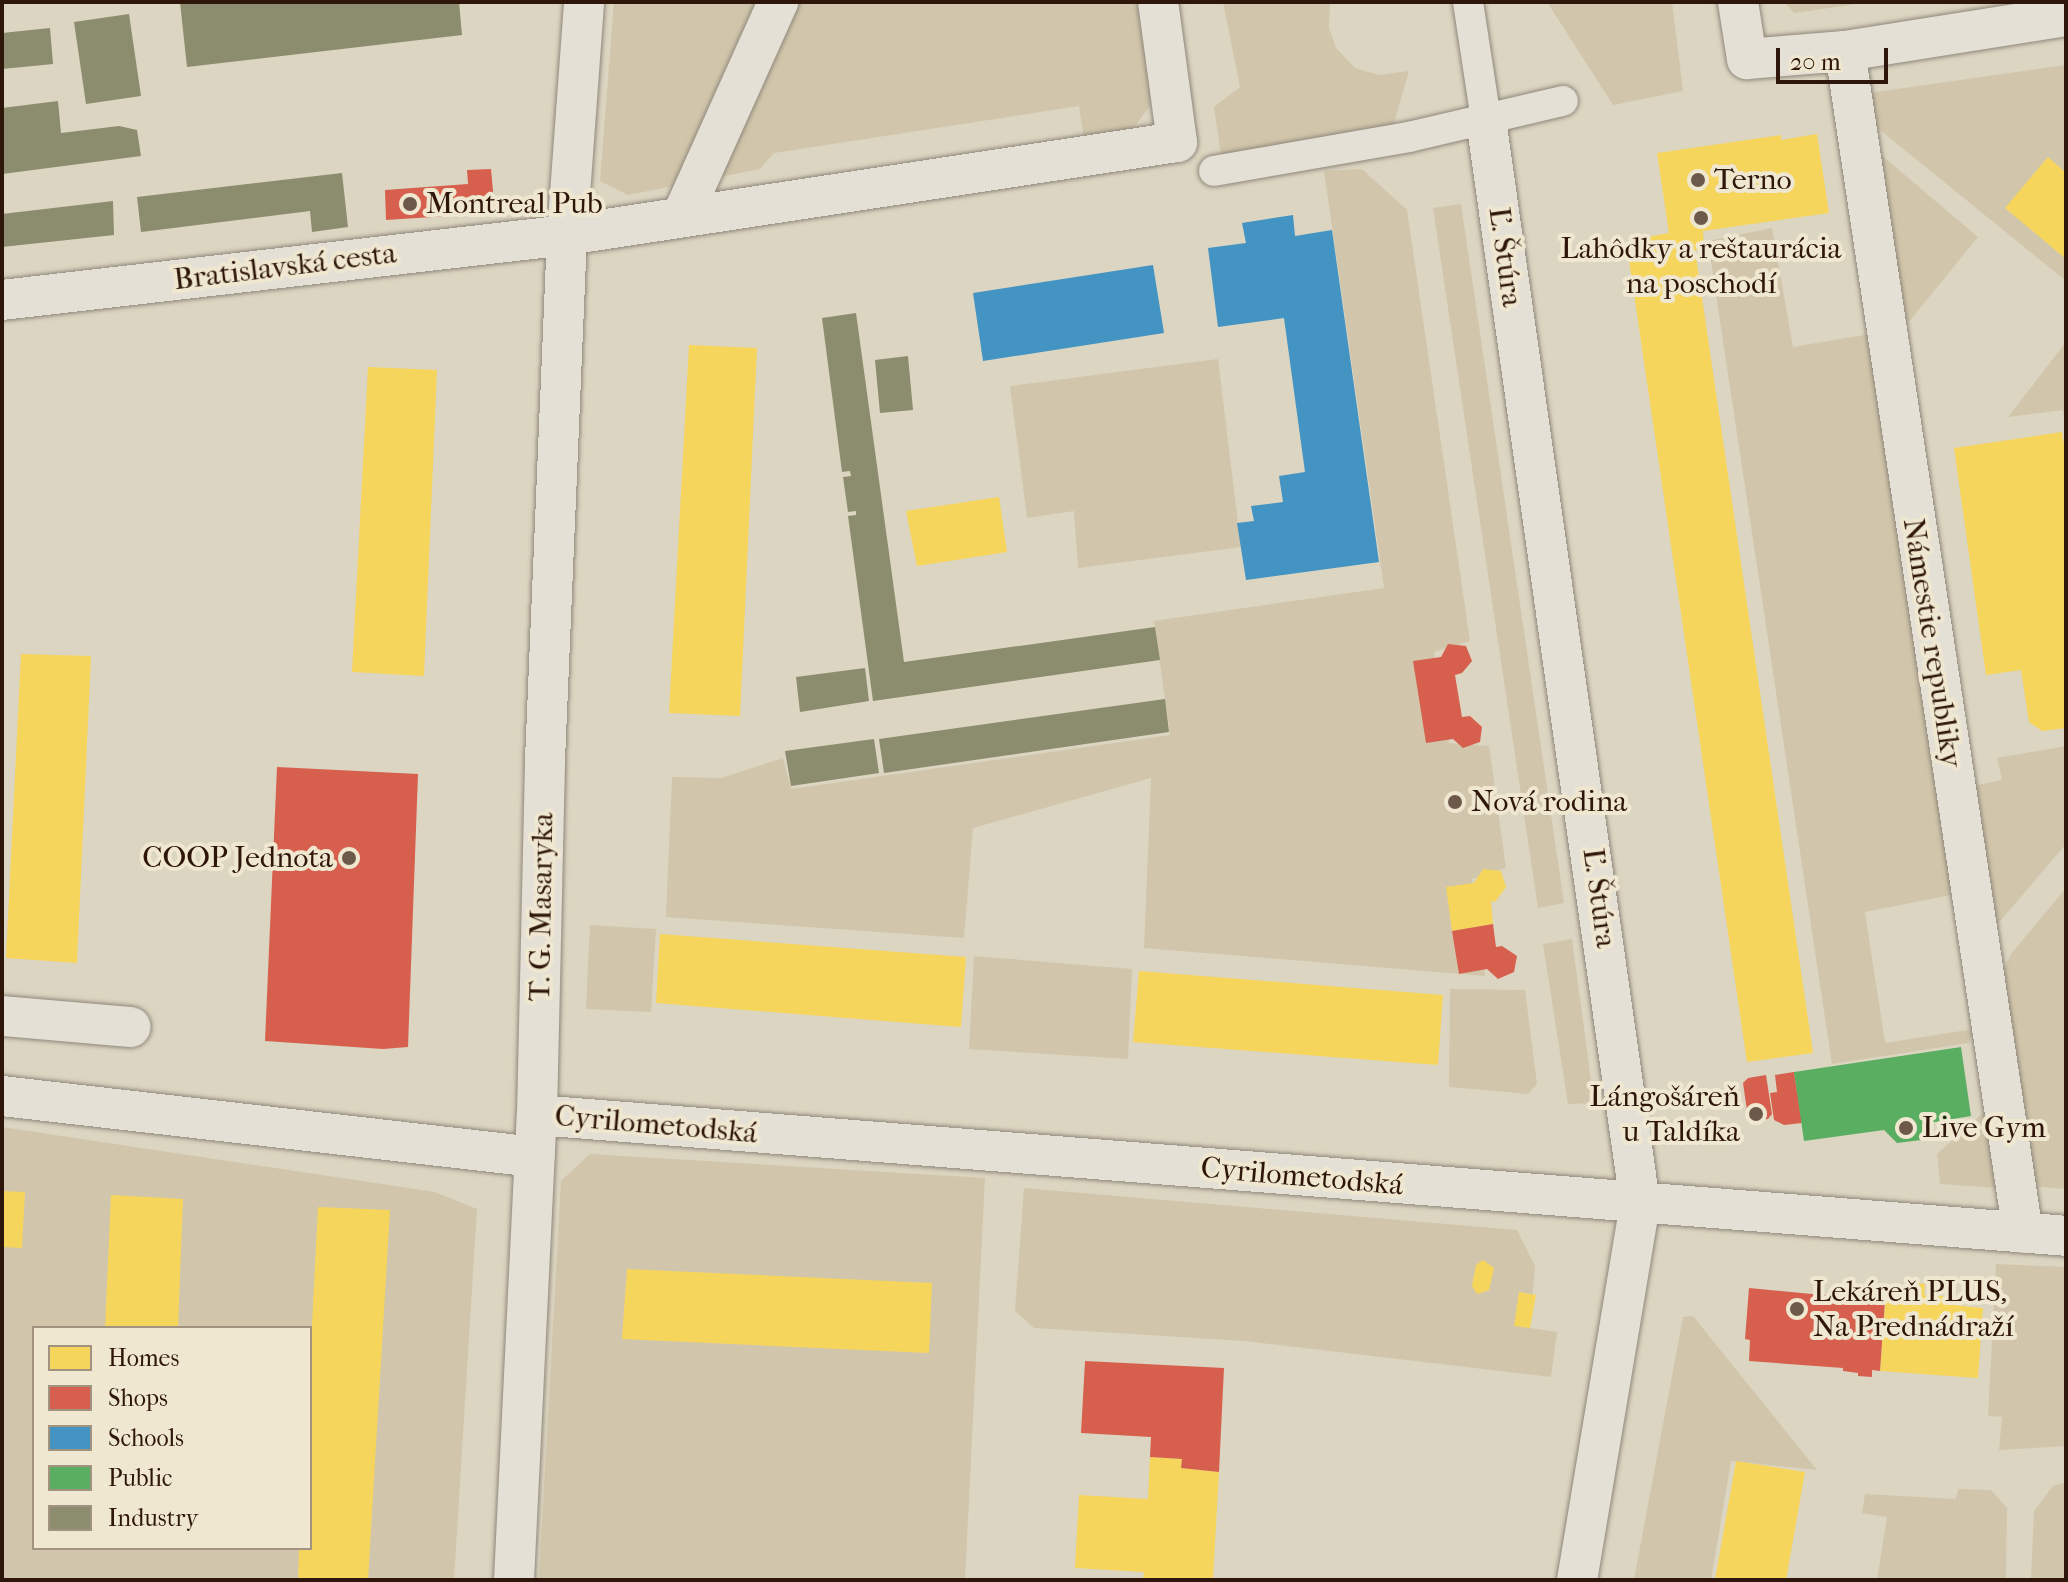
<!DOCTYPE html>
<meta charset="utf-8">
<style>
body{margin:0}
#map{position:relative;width:2068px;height:1582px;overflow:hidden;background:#dcd5c1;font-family:"IM FELL French Canon",serif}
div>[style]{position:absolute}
.green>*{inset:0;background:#d1c6ab}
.homes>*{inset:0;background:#f6d55c}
.shops>*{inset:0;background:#d6604d}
.schools>*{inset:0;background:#4393c3}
.public>*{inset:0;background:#5aae61}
.industry>*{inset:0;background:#8c8c6e}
.roads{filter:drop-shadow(0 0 2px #8f877b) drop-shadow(0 0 2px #8f877b)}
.pedestrian>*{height:30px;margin:-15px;padding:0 15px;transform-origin:15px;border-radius:15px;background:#e4e0d6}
.minor>*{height:40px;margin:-20px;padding:0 20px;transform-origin:20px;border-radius:20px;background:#e4e0d6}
.dots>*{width:22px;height:22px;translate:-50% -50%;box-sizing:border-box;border:4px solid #efe7d0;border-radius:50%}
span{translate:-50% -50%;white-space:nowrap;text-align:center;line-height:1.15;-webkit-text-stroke:8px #efe7d0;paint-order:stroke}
.poi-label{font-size:30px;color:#2f160a}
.left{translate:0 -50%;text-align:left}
.right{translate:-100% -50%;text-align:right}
.street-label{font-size:30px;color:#2f160a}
.frame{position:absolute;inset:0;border:4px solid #2f160a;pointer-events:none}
.legend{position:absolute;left:32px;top:1326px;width:280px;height:224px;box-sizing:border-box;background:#efe7d0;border:2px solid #a29381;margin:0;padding:10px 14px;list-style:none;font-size:24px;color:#2f160a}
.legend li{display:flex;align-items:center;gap:16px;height:40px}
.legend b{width:40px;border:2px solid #a29381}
.scale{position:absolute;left:1776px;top:48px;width:112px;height:36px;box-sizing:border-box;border:4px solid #2f160a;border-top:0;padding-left:10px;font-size:24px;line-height:28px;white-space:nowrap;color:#2f160a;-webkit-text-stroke:6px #efe7d0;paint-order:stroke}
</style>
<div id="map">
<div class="green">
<i style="clip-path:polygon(614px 2px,1138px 2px,1152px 103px,1129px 134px,1084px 140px,1079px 106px,774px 153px,760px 169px,628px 195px,600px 181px)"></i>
<i style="clip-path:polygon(1223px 2px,1330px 2px,1329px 28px,1336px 48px,1355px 68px,1379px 75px,1409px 71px,1391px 133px,1222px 162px,1214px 107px,1240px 87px)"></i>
<i style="clip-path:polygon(1547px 2px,1672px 2px,1683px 91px,1613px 105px)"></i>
<i style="clip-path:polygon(1784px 2px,1871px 2px,1794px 13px)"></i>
<i style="clip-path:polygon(2066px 65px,2066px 281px,1869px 121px,1862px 94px)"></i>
<i style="clip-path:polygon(1880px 154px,1978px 237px,1899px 334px)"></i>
<i style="clip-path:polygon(1362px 169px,1407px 210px,1470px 641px,1434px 652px,1449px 743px,1489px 746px,1506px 868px,1472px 879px,1485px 976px,1144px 948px,1151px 778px,973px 828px,964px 938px,666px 917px,672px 777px,721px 778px,783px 758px,791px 789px,1170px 735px,1154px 621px,1384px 588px,1324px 171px)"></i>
<i style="clip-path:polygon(1461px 204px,1564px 903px,1538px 908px,1433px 208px)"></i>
<i style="clip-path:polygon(1772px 228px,1793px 347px,1870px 334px,1956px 894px,1865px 912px,1885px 1043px,1974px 1029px,1969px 1043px,1832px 1064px,1708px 241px)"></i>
<i style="clip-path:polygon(2066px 342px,2066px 430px,2063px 410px,2008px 417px)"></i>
<i style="clip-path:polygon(1218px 359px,1241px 547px,1078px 568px,1074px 511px,1027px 518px,1010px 386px)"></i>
<i style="clip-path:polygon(2066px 746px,2066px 844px,1989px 934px,1964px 788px,2002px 780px,1997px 758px)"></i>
<i style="clip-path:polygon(2066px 888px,2066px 1189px,2031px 1186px,1997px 981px,2011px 954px)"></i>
<i style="clip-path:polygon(590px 925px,656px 929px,651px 1012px,586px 1009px)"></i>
<i style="clip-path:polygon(1572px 939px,1594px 1103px,1568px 1104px,1543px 944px)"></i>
<i style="clip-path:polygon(974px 956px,1132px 969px,1128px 1059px,969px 1049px)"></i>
<i style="clip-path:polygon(1450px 989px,1525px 990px,1537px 1084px,1528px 1094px,1449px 1087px)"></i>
<i style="clip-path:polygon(1985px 1111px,1997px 1188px,1940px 1184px,1937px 1154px)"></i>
<i style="clip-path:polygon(evenodd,2px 1127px,435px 1192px,477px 1209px,454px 1580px,2px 1580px,2px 1127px,34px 1328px,310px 1328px,310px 1548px,34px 1548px,34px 1328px)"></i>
<i style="clip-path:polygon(590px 1154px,985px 1178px,965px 1580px,539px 1580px,561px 1181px)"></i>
<i style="clip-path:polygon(1024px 1188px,1517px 1230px,1535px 1266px,1530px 1328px,1557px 1332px,1551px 1377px,1245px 1341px,1034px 1328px,1015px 1311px)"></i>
<i style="clip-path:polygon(1996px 1264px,2066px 1267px,2066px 1446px,1999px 1450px,2002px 1417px,1988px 1416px)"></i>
<i style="clip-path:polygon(1693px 1316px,1817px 1470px,1731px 1461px,1711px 1580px,1634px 1580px,1683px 1317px)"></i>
<i style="clip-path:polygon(2066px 1482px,2066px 1580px,2031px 1580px,2034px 1511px,2053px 1486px)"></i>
<i style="clip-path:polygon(1958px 1489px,1991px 1490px,2007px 1508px,2006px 1580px,1877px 1580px,1887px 1517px,1862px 1513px,1865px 1494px,1956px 1499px)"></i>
</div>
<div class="homes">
<i style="clip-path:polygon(1817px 134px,1829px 213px,1703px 231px,1704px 249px,1695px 250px,1813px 1053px,1747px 1062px,1629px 260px,1631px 240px,1669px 233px,1657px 153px,1781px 135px,1781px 140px)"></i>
<i style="clip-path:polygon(2048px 157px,2066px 173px,2066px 259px,2005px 208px)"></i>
<i style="clip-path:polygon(689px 345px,757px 348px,740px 716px,669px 713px)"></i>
<i style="clip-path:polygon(368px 367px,437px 370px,424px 676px,352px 672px)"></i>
<i style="clip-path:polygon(2062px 432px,2066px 458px,2066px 728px,2042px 731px,2029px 722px,2021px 670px,1986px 675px,1954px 448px)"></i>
<i style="clip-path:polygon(999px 497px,1007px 552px,917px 566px,906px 511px)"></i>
<i style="clip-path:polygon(21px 654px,91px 656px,77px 963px,6px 958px)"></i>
<i style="clip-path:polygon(1483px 869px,1501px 871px,1506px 887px,1495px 902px,1491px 901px,1493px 924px,1452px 931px,1446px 887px,1474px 883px)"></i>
<i style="clip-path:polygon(660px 934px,966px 957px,961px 1027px,656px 1003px)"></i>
<i style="clip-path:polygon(1139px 971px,1443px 995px,1438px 1065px,1133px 1042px)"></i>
<i style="clip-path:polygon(2px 1191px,25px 1192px,22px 1248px,2px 1247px)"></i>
<i style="clip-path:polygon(111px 1195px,183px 1199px,178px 1328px,105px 1328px)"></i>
<i style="clip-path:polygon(318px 1207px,390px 1210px,368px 1580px,298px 1580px,299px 1548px,310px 1548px,310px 1363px)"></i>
<i style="clip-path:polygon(1483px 1260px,1494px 1268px,1489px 1290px,1477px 1294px,1472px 1286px,1476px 1265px)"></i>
<i style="clip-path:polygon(627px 1269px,932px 1283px,929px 1353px,622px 1339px)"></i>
<i style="clip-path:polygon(1906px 1282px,1925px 1284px,1924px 1295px,1954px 1297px,1953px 1305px,1983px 1308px,1978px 1378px,1880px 1371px,1886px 1292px,1905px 1294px)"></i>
<i style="clip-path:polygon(1519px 1292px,1536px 1295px,1530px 1328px,1514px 1326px)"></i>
<i style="clip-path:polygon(1150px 1457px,1182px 1459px,1181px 1468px,1219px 1472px,1213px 1580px,1143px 1580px,1144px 1572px,1075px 1568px,1079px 1495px,1148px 1499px)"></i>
<i style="clip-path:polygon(1736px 1461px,1805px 1472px,1786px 1580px,1715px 1580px)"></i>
</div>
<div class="shops">
<i style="clip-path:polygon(491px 169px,495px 213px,386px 220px,385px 190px,468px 184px,467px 170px)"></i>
<i style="clip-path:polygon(1448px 644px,1466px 646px,1472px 661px,1462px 673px,1455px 675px,1462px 717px,1470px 716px,1482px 727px,1480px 742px,1463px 748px,1453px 739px,1426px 743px,1413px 661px,1441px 657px)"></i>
<i style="clip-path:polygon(277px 767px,418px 774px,408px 1047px,383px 1049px,265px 1041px)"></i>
<i style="clip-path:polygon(1493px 924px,1496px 947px,1502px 946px,1517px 956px,1514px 972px,1498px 979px,1487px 969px,1459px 974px,1452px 931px)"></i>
<i style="clip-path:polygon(1794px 1072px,1802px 1123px,1784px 1125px,1774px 1120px,1770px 1093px,1777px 1092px,1775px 1075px)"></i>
<i style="clip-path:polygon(1766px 1075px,1772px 1114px,1768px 1119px,1754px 1121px,1748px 1117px,1743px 1083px,1748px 1078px)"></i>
<i style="clip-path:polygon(1749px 1288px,1885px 1301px,1880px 1371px,1872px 1370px,1872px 1377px,1858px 1376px,1858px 1373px,1843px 1371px,1843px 1368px,1749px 1361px,1750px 1340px,1745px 1339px)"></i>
<i style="clip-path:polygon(1085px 1361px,1224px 1368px,1219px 1472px,1181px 1468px,1182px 1459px,1150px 1457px,1151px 1437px,1081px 1433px)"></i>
</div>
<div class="schools">
<i style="clip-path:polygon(1293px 215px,1295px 236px,1332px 230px,1379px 562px,1246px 580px,1237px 523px,1254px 521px,1251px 506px,1283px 502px,1279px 476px,1305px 472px,1284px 318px,1218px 327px,1208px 248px,1246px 243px,1242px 223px)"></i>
<i style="clip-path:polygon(1153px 265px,1164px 333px,983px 361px,973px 293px)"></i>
</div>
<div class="public">
<i style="clip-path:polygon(1961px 1047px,1971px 1116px,1929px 1123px,1921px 1140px,1897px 1143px,1884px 1130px,1804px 1141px,1794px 1072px)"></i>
</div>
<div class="industry">
<i style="clip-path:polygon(180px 2px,459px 2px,462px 35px,187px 67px)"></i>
<i style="clip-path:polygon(129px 14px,141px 96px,86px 104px,74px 22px)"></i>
<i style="clip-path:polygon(50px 28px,53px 64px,2px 69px,2px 33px)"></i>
<i style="clip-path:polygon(58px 101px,61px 133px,119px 126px,137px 130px,141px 156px,2px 174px,2px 108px)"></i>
<i style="clip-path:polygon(342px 173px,348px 227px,312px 232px,310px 211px,141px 232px,137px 197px)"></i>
<i style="clip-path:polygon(113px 201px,114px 235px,2px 247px,2px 214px)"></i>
<i style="clip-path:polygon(856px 313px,904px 662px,1155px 627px,1160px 660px,873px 701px,848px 516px,856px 515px,856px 511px,848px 512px,843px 477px,851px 476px,850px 471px,842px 472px,822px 318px)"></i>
<i style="clip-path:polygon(908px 356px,913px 410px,880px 413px,875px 360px)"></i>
<i style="clip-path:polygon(865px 668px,869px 701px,800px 712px,796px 677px)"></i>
<i style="clip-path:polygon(1165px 699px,1169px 732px,884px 773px,879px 739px)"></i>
<i style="clip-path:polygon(874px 739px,879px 773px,791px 786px,785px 751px)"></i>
</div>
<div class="roads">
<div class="pedestrian">
<i style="left:1468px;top:2px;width:119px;rotate:81.3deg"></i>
<i style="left:1214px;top:171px;width:198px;rotate:-9.9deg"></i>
<i style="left:1409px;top:137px;width:158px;rotate:-13.2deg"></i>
</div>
<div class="minor">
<i style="left:1738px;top:2px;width:58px;rotate:81deg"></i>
<i style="left:1747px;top:59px;width:98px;rotate:-4.7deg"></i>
<i style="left:1845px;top:51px;width:224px;rotate:-9deg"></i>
<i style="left:1845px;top:51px;width:1195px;rotate:81.44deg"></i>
<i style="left:1486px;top:120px;width:1095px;rotate:81.91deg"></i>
<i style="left:1640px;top:1204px;width:381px;rotate:99.5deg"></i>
<i style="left:682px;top:216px;width:235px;rotate:-65.8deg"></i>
<i style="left:2px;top:300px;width:569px;rotate:-6.56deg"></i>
<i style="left:567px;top:235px;width:617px;rotate:-8.67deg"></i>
<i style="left:1177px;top:142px;width:141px;rotate:-97.7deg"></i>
<i style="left:2px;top:1016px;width:129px;rotate:4.9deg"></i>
<i style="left:2px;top:1096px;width:536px;rotate:6.53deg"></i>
<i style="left:537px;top:1115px;width:1534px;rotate:4.52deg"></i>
<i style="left:514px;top:1580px;width:466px;rotate:-87.2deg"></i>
<i style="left:537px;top:1115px;width:355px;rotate:-88.7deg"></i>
<i style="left:545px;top:760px;width:525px;rotate:-87.6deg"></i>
<i style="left:567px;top:235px;width:234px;rotate:-85.8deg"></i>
</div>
</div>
<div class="dots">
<i style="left:1698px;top:180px;background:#6c594a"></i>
<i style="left:410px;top:204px;background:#6c594a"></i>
<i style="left:1701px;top:218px;background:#6c594a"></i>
<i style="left:1455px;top:802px;background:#6c594a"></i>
<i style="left:349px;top:858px;background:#6c594a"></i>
<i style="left:1756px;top:1114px;background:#6c594a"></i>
<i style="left:1906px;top:1128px;background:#6c594a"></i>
<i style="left:1797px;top:1309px;background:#6c594a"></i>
</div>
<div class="poi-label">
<span class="left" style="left:1714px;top:180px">Terno</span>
<span class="left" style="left:426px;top:204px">Montreal Pub</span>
<span style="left:1701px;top:266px">Lahôdky a reštaurácia<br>na poschodí</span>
<span class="left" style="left:1471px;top:802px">Nová rodina</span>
<span class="right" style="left:333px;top:858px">COOP Jednota</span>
<span class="right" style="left:1740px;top:1114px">Lángošáreň<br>u Taldíka</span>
<span class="left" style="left:1922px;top:1128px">Live Gym</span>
<span class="left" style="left:1813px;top:1309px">Lekáreň PLUS,<br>Na Prednádraží</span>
</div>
<div class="street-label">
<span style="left:1505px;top:257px;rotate:82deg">Ľ. Štúra</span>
<span style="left:285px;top:267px;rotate:-7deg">Bratislavská cesta</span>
<span style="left:1932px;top:643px;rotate:81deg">Námestie republiky</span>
<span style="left:1599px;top:898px;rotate:82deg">Ľ. Štúra</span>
<span style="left:542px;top:907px;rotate:-89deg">T. G. Masaryka</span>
<span style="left:656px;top:1125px;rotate:5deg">Cyrilometodská</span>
<span style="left:1302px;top:1177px;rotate:5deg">Cyrilometodská</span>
</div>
<div class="frame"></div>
<ul class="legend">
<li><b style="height:22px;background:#f6d55c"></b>Homes</li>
<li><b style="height:22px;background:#d6604d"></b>Shops</li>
<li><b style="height:22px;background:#4393c3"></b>Schools</li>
<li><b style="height:22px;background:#5aae61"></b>Public</li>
<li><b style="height:22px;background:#8c8c6e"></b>Industry</li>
</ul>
<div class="scale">20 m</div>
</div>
